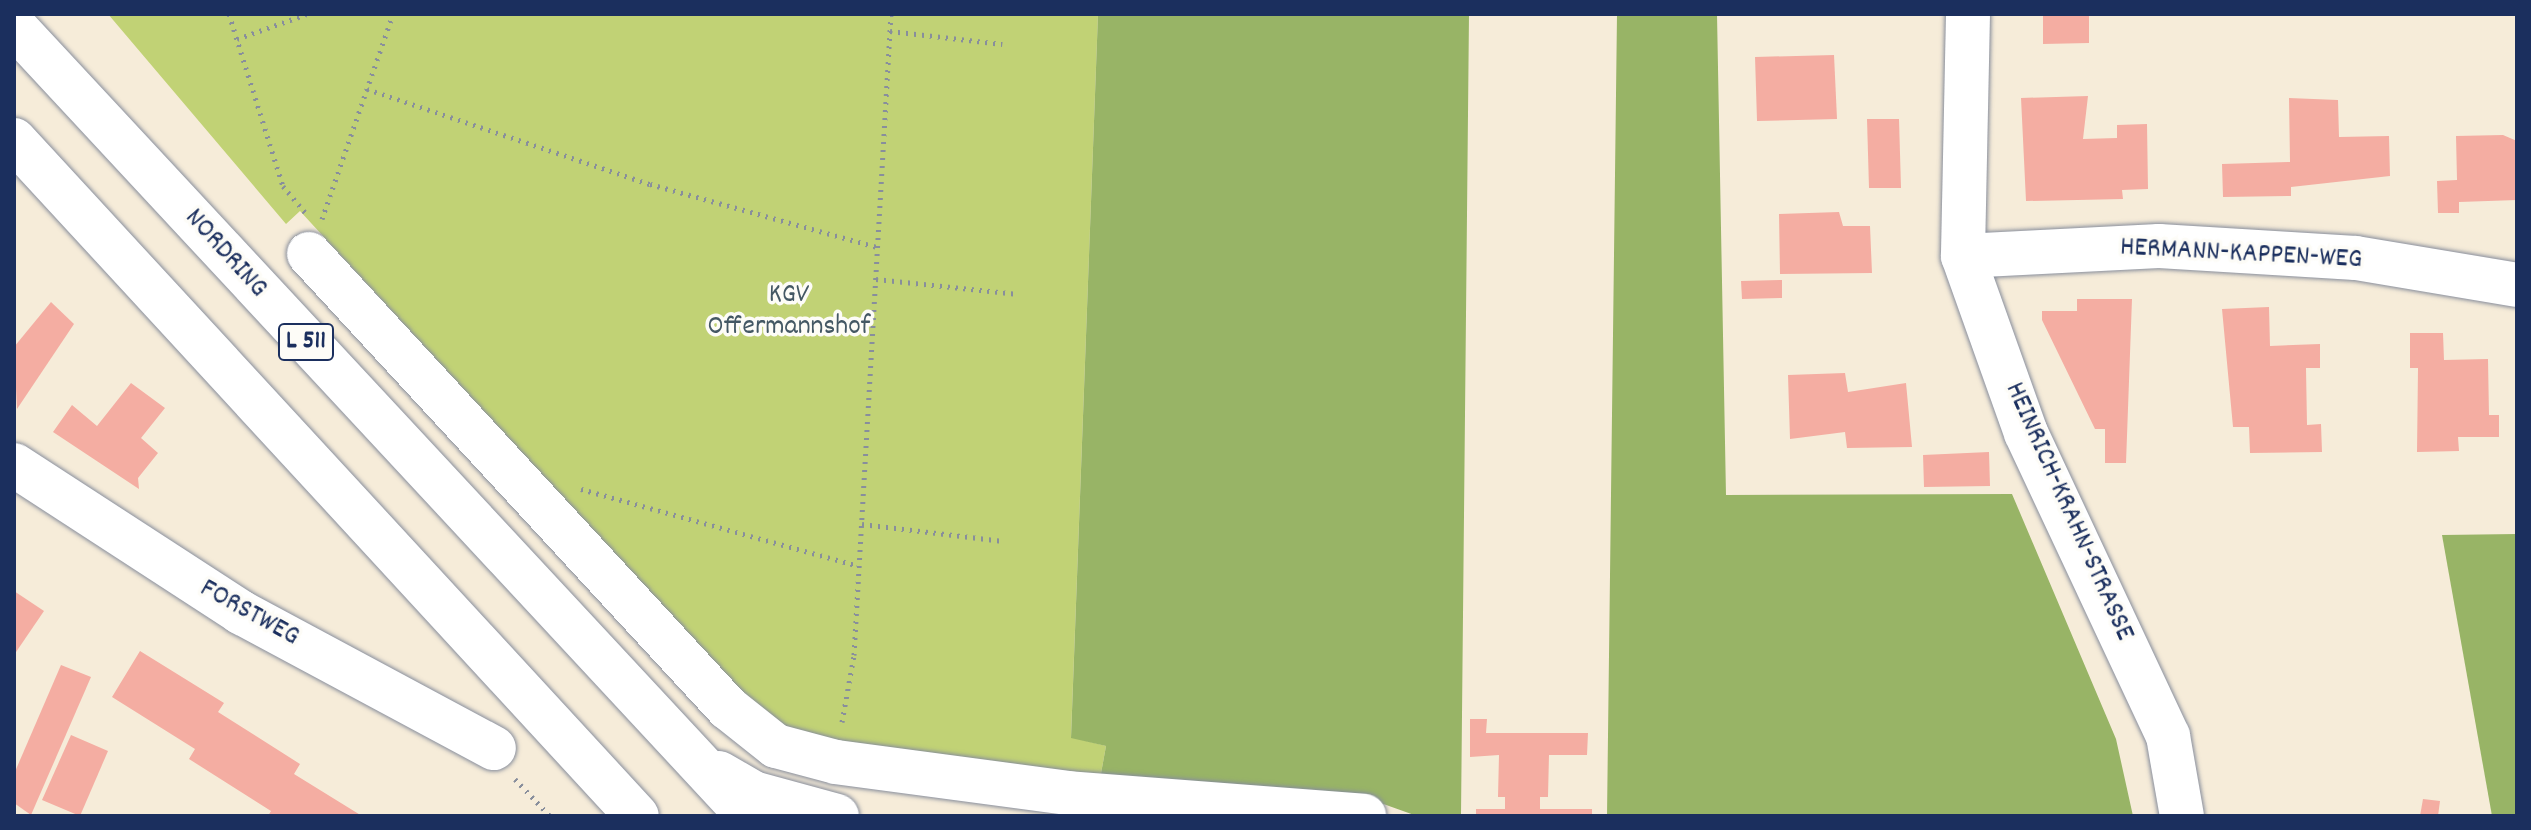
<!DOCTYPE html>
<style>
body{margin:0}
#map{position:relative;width:2531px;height:830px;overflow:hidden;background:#f6ecd9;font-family:Dekko,sans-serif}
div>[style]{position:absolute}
.green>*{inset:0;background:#c1d275}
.forest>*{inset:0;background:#98b466}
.building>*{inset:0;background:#f4ada2}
.path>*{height:5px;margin-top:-2.5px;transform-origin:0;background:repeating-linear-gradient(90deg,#888e9c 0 2px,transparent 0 8px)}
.roads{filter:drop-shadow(0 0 2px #888e9c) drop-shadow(0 0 2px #888e9c)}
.minor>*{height:44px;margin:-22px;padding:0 22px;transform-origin:22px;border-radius:22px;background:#fff}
.major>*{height:44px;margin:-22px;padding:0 22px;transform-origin:22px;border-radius:22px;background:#fff}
span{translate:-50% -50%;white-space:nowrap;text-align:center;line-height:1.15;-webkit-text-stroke:7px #fdfcf7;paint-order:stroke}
.shield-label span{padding:2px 6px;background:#fdfcf7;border:2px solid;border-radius:6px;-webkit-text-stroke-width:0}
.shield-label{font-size:26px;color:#1b2f5e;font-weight:700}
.street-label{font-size:28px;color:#1b2f5e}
.park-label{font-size:28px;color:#445864}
.frame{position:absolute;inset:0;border:16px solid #1b2f5e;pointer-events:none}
</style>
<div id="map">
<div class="green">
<i style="clip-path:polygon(108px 14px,1098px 14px,1071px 737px,1106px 746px,1100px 779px,804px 743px,775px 728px,300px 211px,286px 224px)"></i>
</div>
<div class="forest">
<i style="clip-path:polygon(1098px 14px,1469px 14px,1461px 816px,1417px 816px,1361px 796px,1100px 779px,1106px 746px,1071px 738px)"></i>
<i style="clip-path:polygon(1617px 14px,1717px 14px,1726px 495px,2012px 494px,2116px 739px,2133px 816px,1607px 816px)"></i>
<i style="clip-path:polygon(2517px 534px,2517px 816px,2492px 816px,2442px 535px)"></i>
</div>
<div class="building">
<i style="clip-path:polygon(2043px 14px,2089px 14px,2089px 43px,2043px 44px)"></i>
<i style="clip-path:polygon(1834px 55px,1837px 119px,1757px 121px,1755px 57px)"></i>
<i style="clip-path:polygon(2088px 96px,2083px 139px,2117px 138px,2117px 125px,2147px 124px,2148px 189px,2122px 190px,2123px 199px,2026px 201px,2021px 98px)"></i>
<i style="clip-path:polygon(2289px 98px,2338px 100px,2339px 137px,2389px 136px,2390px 176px,2291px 187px,2291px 196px,2223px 197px,2222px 164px,2290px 162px)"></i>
<i style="clip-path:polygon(1867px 119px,1899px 119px,1901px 188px,1869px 188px)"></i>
<i style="clip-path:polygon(2503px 135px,2517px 141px,2517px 200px,2459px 202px,2459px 213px,2438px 213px,2437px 181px,2457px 180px,2456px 136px)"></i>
<i style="clip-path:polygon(1839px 212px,1843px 226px,1870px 226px,1872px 273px,1780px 274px,1779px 214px)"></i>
<i style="clip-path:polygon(1782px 280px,1782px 298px,1742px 299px,1741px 281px)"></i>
<i style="clip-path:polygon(2077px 299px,2132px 299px,2126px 463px,2105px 463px,2105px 429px,2095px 429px,2042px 320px,2042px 311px,2077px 311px)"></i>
<i style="clip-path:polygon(51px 302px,74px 324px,17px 409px,14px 347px)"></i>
<i style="clip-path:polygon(2269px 307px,2270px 346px,2320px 344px,2320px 368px,2306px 368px,2307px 425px,2321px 424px,2322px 452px,2250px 453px,2249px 427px,2233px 427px,2222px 309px)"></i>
<i style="clip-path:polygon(2410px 333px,2443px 333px,2444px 360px,2488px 359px,2489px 415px,2499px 415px,2499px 437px,2458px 437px,2459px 451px,2417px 452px,2418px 368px,2410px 368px)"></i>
<i style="clip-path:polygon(1845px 373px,1848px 392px,1906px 383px,1912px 447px,1847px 448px,1845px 432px,1790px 439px,1788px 375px)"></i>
<i style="clip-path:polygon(131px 383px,165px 408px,141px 438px,158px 453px,138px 478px,139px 489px,53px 432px,72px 405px,97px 426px)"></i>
<i style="clip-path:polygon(1989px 452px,1990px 486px,1924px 487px,1923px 455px)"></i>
<i style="clip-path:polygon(14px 591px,44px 611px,14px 655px)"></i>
<i style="clip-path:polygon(140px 651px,224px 703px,218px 712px,300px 764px,294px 774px,362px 816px,268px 816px,271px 811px,189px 759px,195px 749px,112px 697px)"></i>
<i style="clip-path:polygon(61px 665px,91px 677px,31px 815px,14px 803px,14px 774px)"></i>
<i style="clip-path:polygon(1470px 719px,1487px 719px,1486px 733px,1588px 733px,1587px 755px,1549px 755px,1548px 797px,1540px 797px,1540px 809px,1592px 809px,1592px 816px,1476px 816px,1476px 809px,1505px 809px,1505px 797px,1498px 797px,1499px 755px,1470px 757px)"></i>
<i style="clip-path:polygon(71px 735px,108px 751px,80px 816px,42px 800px)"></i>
<i style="clip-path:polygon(2423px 799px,2440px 801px,2438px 816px,2420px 816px)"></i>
</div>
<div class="path">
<i style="left:229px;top:14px;width:180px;rotate:72.6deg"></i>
<i style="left:283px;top:186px;width:39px;rotate:50deg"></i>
<i style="left:890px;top:31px;width:113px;rotate:6.6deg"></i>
<i style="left:237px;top:39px;width:74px;rotate:-19.7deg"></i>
<i style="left:367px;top:89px;width:299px;rotate:18.6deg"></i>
<i style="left:650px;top:184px;width:236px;rotate:15.5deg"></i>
<i style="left:322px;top:219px;width:217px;rotate:-70.9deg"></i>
<i style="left:876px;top:279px;width:143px;rotate:6deg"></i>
<i style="left:581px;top:489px;width:288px;rotate:15.5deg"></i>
<i style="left:862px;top:524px;width:142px;rotate:6.9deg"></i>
<i style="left:842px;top:722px;width:68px;rotate:-79.8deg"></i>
<i style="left:854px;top:655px;width:642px;rotate:-86.7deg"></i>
<i style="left:515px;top:779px;width:51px;rotate:46.6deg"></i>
</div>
<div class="roads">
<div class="minor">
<i style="left:1968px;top:14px;width:242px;rotate:91.2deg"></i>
<i style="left:1963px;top:256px;width:188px;rotate:70.4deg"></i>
<i style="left:2026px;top:433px;width:335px;rotate:64.9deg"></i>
<i style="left:2168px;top:736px;width:81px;rotate:80.1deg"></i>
<i style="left:309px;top:254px;width:618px;rotate:47.3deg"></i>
<i style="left:728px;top:708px;width:61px;rotate:38.4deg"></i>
<i style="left:776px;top:746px;width:62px;rotate:14.9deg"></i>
<i style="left:836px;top:762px;width:234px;rotate:7.6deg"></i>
<i style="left:1068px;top:793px;width:297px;rotate:4.4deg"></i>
<i style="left:1963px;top:256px;width:196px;rotate:-2.9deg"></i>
<i style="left:2159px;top:246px;width:197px;rotate:3.5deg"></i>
<i style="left:2356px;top:258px;width:163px;rotate:9.5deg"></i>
<i style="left:14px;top:465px;width:270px;rotate:33deg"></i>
<i style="left:240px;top:612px;width:288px;rotate:28.2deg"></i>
</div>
<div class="major">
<i style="left:14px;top:26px;width:1078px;rotate:47.1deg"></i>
<i style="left:14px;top:140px;width:919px;rotate:47.34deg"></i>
<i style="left:719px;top:773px;width:39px;rotate:30deg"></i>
<i style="left:753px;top:793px;width:87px;rotate:15.3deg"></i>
</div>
</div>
<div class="shield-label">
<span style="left:306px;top:342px">L 511</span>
</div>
<div class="street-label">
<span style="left:225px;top:254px;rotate:48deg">NORDRING</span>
<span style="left:2241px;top:255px;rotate:3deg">HERMANN-KAPPEN-WEG</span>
<span style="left:2068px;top:512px;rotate:66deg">HEINRICH-KRAHN-STRASSE</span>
<span style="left:249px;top:614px;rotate:29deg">FORSTWEG</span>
</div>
<div class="park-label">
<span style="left:789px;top:312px">KGV<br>Offermannshof</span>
</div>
<div class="frame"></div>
</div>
